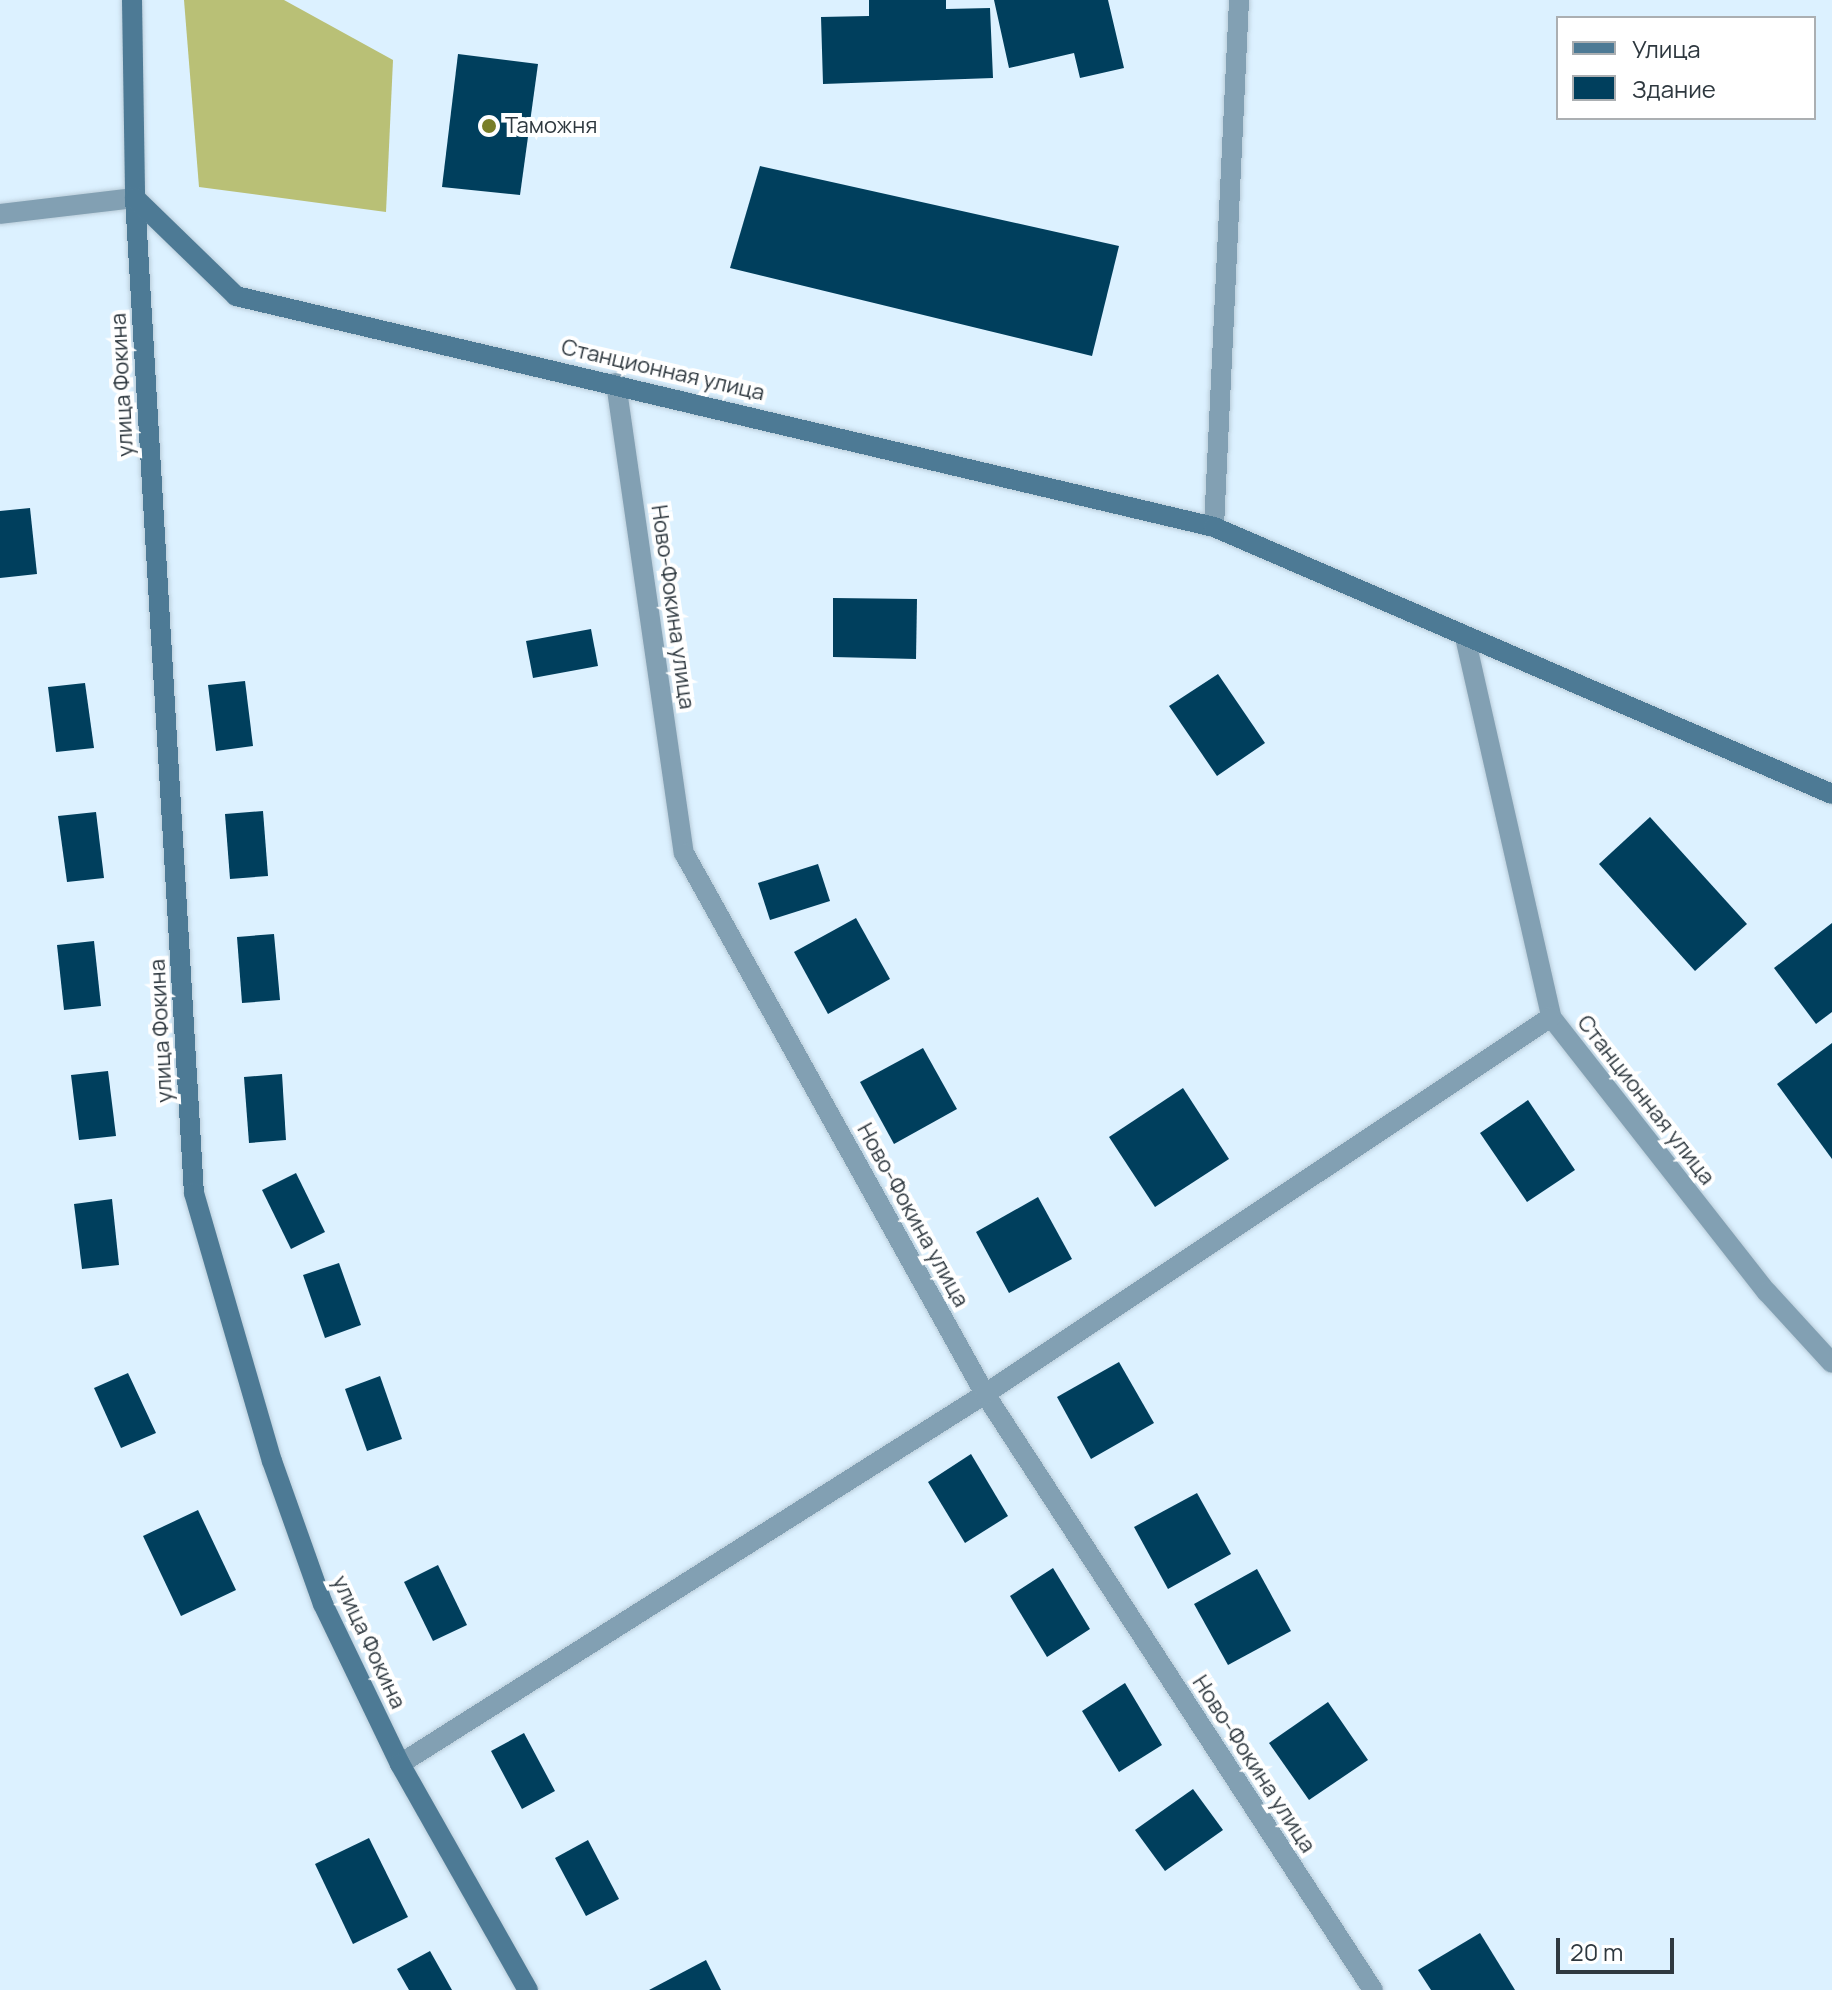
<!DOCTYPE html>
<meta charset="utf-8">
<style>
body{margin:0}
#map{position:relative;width:1832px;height:1990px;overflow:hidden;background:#dcf1ff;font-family:Manrope,sans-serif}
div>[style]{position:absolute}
.forest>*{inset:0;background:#b9c076}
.building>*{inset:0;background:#003f5d}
.roads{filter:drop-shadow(0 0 2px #b9ccd9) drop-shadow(0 0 2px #b9ccd9)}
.street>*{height:20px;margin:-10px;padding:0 10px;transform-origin:10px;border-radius:10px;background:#82a0b3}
.secondary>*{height:20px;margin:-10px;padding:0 10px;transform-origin:10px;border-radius:10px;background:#4d7a95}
.dots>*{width:22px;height:22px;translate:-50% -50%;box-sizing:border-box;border:4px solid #fff;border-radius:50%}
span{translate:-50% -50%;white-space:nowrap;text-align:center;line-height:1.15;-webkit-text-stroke:8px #fff;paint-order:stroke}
.poi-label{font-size:22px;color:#2e383f}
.left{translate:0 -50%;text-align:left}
.street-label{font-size:22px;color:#2e383f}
.legend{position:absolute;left:1556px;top:16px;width:260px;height:104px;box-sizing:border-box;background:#fff;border:2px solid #abafb2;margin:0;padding:10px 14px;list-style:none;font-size:24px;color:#2e383f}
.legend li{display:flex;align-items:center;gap:16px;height:40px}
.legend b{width:40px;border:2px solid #abafb2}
.scale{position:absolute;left:1556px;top:1938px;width:118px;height:36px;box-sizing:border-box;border:4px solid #2e383f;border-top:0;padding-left:10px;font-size:24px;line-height:28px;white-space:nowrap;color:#2e383f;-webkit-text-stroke:6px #fff;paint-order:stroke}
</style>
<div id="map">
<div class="forest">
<i style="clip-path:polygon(184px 0,284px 0,393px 60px,386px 212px,199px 187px)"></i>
</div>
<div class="building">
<i style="clip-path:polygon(869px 0,946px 0,946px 9px,990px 8px,993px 78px,823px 84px,821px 17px,869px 16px)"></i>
<i style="clip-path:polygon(994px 0,1108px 0,1124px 68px,1080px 78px,1074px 53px,1009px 68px)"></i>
<i style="clip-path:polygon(458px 54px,538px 64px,520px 195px,442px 187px)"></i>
<i style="clip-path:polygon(760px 166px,1119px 246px,1092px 356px,730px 268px)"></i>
<i style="clip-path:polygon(30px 508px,37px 574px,0 578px,0 511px)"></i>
<i style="clip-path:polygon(833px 598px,917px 599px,916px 659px,833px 657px)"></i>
<i style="clip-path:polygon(591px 629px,598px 666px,533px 678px,526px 641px)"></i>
<i style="clip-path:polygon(1218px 674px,1265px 743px,1217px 776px,1169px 706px)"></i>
<i style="clip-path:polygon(245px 681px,253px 746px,216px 751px,208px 685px)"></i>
<i style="clip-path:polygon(85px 683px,94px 748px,56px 752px,48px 687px)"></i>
<i style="clip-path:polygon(263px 811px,268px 876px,230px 879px,225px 814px)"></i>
<i style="clip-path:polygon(96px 812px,104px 878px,67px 882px,58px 816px)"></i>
<i style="clip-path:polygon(1650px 817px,1747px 924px,1695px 971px,1599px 864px)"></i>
<i style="clip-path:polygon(818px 864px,830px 901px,770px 920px,758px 883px)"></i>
<i style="clip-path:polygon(856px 918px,890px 979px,828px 1014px,794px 952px)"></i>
<i style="clip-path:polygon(1832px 923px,1832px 1012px,1816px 1024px,1774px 968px)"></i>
<i style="clip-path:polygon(274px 934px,280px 1000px,242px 1003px,237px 937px)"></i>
<i style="clip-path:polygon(94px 941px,101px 1006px,64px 1010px,57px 945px)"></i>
<i style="clip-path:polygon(1832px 1043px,1832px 1159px,1777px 1084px)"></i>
<i style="clip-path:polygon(923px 1048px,957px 1109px,894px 1144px,860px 1082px)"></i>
<i style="clip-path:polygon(108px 1071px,116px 1136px,79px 1140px,71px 1075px)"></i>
<i style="clip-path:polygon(282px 1074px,286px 1140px,249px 1143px,244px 1077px)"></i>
<i style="clip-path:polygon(1183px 1088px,1229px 1159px,1155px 1207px,1109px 1137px)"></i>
<i style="clip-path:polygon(1528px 1100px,1575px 1170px,1527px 1202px,1480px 1133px)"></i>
<i style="clip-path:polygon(296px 1173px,325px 1232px,291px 1249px,262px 1190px)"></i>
<i style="clip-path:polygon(1038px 1197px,1072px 1259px,1009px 1293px,976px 1232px)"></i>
<i style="clip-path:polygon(112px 1199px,119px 1265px,82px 1269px,74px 1204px)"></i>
<i style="clip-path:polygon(339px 1263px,361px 1325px,325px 1338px,303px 1275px)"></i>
<i style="clip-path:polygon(1119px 1362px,1154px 1423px,1091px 1459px,1057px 1397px)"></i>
<i style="clip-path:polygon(128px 1373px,156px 1433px,121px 1448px,94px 1388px)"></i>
<i style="clip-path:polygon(380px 1376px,402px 1439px,367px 1451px,345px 1389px)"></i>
<i style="clip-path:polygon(971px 1454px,1008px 1516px,965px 1543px,928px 1482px)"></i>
<i style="clip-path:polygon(1197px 1493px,1231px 1554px,1168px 1589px,1134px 1527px)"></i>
<i style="clip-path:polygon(198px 1510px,236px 1590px,181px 1616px,143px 1536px)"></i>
<i style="clip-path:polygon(438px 1565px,467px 1625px,433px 1641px,404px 1582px)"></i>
<i style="clip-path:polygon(1053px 1568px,1090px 1629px,1047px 1657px,1010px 1596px)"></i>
<i style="clip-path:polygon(1257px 1569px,1291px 1631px,1228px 1665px,1194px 1604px)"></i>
<i style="clip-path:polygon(1125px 1683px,1162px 1745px,1119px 1772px,1082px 1711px)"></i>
<i style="clip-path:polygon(1328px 1702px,1368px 1760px,1309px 1800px,1269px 1743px)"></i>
<i style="clip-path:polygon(524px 1733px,555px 1791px,522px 1809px,491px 1751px)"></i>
<i style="clip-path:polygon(1193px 1789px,1223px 1830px,1165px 1871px,1135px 1830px)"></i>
<i style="clip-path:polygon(369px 1838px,408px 1917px,353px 1944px,315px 1864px)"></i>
<i style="clip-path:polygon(588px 1840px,619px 1899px,586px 1916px,555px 1858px)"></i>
<i style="clip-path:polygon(1480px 1933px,1515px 1990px,1431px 1990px,1418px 1970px)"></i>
<i style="clip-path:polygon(430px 1951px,452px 1990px,409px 1990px,397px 1969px)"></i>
<i style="clip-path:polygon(706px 1960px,721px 1990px,649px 1990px)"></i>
</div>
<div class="roads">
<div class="street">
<i style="left:0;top:214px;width:136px;rotate:-6.8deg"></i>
<i style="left:616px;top:383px;width:475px;rotate:81.8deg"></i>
<i style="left:684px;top:853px;width:619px;rotate:60.91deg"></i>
<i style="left:985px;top:1394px;width:711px;rotate:56.94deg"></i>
<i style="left:1214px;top:527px;width:528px;rotate:-87.28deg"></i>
<i style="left:1465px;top:637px;width:390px;rotate:77.2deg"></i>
<i style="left:1551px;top:1017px;width:350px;rotate:51.9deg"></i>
<i style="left:1767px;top:1292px;width:96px;rotate:47.5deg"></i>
<i style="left:400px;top:1764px;width:692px;rotate:-32.31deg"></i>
<i style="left:985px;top:1394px;width:680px;rotate:-33.67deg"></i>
</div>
<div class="secondary">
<i style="left:132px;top:0;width:198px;rotate:89.1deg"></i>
<i style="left:135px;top:198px;width:997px;rotate:86.61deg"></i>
<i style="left:194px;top:1193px;width:279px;rotate:73.8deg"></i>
<i style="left:272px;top:1461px;width:152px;rotate:70.4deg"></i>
<i style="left:323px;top:1604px;width:178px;rotate:64.3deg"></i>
<i style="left:400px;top:1764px;width:260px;rotate:60.5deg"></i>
<i style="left:135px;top:198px;width:141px;rotate:44.1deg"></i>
<i style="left:236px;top:296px;width:1005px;rotate:13.29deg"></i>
<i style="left:1214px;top:527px;width:673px;rotate:23.37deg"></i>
</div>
</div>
<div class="dots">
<i style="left:489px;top:126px;background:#787e28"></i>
</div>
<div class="poi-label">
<span class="left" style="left:505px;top:126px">Таможня</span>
</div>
<div class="street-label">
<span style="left:663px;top:370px;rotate:13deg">Станционная улица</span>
<span style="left:122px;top:385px;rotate:-93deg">улица Фокина</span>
<span style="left:673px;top:607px;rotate:82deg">Ново-Фокина улица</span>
<span style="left:161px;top:1031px;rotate:-93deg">улица Фокина</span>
<span style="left:1646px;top:1100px;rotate:52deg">Станционная улица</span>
<span style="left:913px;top:1215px;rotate:61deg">Ново-Фокина улица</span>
<span style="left:369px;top:1642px;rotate:65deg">улица Фокина</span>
<span style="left:1254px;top:1764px;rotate:57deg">Ново-Фокина улица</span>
</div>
<ul class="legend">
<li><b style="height:10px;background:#4d7a95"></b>Улица</li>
<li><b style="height:22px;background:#003f5d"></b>Здание</li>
</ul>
<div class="scale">20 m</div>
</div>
